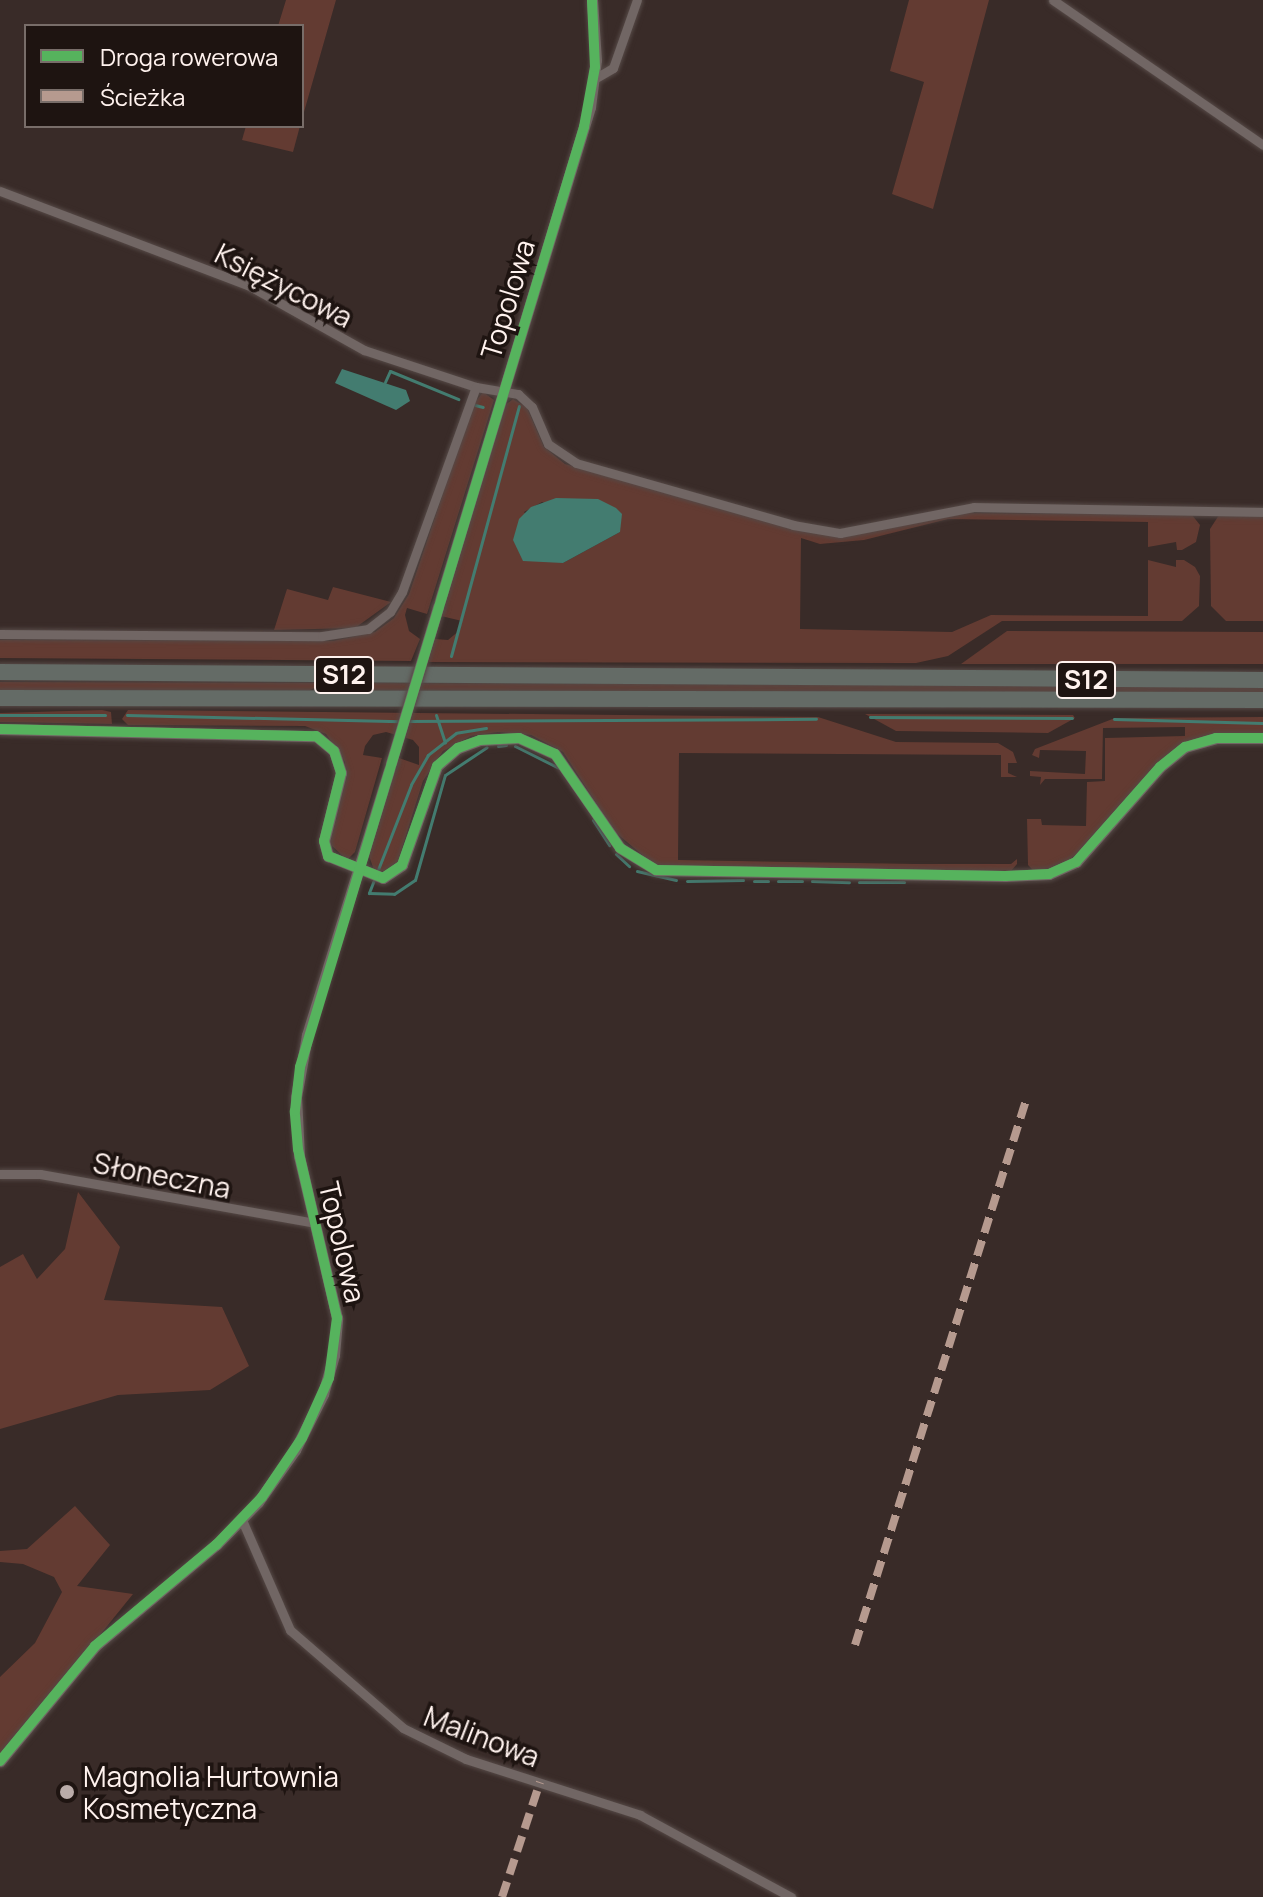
<!DOCTYPE html>
<meta charset="utf-8">
<style>
body{margin:0}
#map{position:relative;width:1263px;height:1897px;overflow:hidden;background:#392b28;font-family:Manrope,sans-serif}
div>[style]{position:absolute}
.green>*{inset:0;background:#633b32}
.water>*{inset:0;background:#437c70}
.stream>*{height:3px;margin:-1.5px;padding:0 1.5px;transform-origin:1.5px;border-radius:1.5px;background:#437c70}
.roads{filter:drop-shadow(0 0 2px #554946) drop-shadow(0 0 2px #554946)}
.minor>*{height:9px;margin:-4.5px;padding:0 4.5px;transform-origin:4.5px;border-radius:4.5px;background:#716664}
.tertiary>*{height:11px;margin:-5.5px;padding:0 5.5px;transform-origin:5.5px;border-radius:5.5px;background:#716664}
.motorway>*{height:16px;margin:-8px;padding:0 8px;transform-origin:8px;border-radius:8px;background:#646b66}
.bridges{filter:drop-shadow(0 0 2px #554946) drop-shadow(0 0 2px #554946)}
.tertiary-bridge>*{height:11px;margin:-5.5px;padding:0 5.5px;transform-origin:5.5px;border-radius:5.5px;background:#716664}
.quiet>*{height:8px;margin-top:-4px;transform-origin:0;background:repeating-linear-gradient(90deg,#b69a8f 0 16px,transparent 0 24px)}
.cycleway>*{height:10px;margin:-5px;padding:0 5px;transform-origin:5px;border-radius:5px;background:#56b35d}
.dots>*{width:22px;height:22px;translate:-50% -50%;box-sizing:border-box;border:4px solid #1e1411;border-radius:50%}
span{translate:-50% -50%;white-space:nowrap;text-align:center;line-height:1.15;-webkit-text-stroke:7px #1e1411;paint-order:stroke}
.shield-label span{padding:2px 6px;background:#1e1411;border:2px solid;border-radius:6px;-webkit-text-stroke-width:0}
.shield-label{font-size:26px;color:#fff2ee;font-weight:700}
.street-label{font-size:28px;color:#fff2ee}
.poi-label{font-size:28px;color:#fff2ee}
.left{translate:0 -50%;text-align:left}
.legend{position:absolute;left:24px;top:24px;width:280px;height:104px;box-sizing:border-box;background:#1e1411;border:2px solid #786d69;margin:0;padding:10px 14px;list-style:none;font-size:24px;color:#fff2ee}
.legend li{display:flex;align-items:center;gap:16px;height:40px}
.legend b{width:40px;border:2px solid #786d69}
</style>
<div id="map">
<div class="green">
<i style="clip-path:polygon(286px 0,336px 0,302px 119px,302px 26px,278px 26px)"></i>
<i style="clip-path:polygon(909px 0,989px 0,933px 209px,892px 194px,924px 82px,890px 71px)"></i>
<i style="clip-path:polygon(246px 126px,300px 126px,293px 152px,242px 140px)"></i>
<i style="clip-path:polygon(483px 392px,494px 400px,427px 614px,407px 608px,405px 615px,409px 631px,420px 639px,411px 661px,0 658px,0 640px,333px 641px,375px 632px,394px 618px,409px 594px,473px 405px)"></i>
<i style="clip-path:polygon(evenodd,513px 399px,527px 408px,544px 447px,565px 464px,803px 531px,843px 536px,949px 513px,1192px 515px,1200px 525px,1196px 542px,1182px 550px,1177px 550px,1176px 542px,1148px 547px,1148px 522px,948px 519px,864px 540px,820px 544px,801px 538px,800px 629px,952px 632px,991px 615px,1148px 616px,1148px 560px,1176px 567px,1176px 560px,1184px 560px,1195px 567px,1200px 576px,1199px 606px,1182px 621px,1002px 621px,948px 656px,916px 663px,428px 662px,435px 639px,448px 640px,460px 630px,462px 621px,441px 616px,504px 406px,513px 399px,542px 502px,620px 532px,563px 563px,524px 512px,542px 502px)"></i>
<i style="clip-path:polygon(1219px 515px,1263px 516px,1263px 621px,1226px 621px,1211px 606px,1210px 529px)"></i>
<i style="clip-path:polygon(333px 587px,391px 602px,355px 628px,274px 630px,287px 589px,328px 600px)"></i>
<i style="clip-path:polygon(1007px 631px,1263px 632px,1263px 664px,961px 664px)"></i>
<i style="clip-path:polygon(0 682px,1263px 686px,1263px 694px,319px 690px,319px 686px,310px 690px,0 690px)"></i>
<i style="clip-path:polygon(102px 710px,111px 712px,112px 724px,0 722px,0 713px)"></i>
<i style="clip-path:polygon(128px 710px,818px 717px,896px 742px,998px 743px,1013px 752px,1017px 763px,1008px 763px,1008px 773px,1017px 777px,1001px 777px,1001px 755px,679px 753px,678px 860px,916px 864px,1011px 864px,1017px 859px,1017px 864px,1011px 871px,674px 869px,653px 864px,615px 832px,563px 752px,531px 735px,498px 732px,471px 736px,443px 751px,423px 781px,397px 864px,388px 872px,374px 870px,368px 853px,399px 758px,419px 765px,419px 747px,413px 740px,386px 732px,373px 735px,365px 746px,363px 755px,382px 758px,355px 852px,347px 860px,330px 844px,345px 762px,326px 734px,305px 726px,128px 725px,122px 719px)"></i>
<i style="clip-path:polygon(865px 714px,1073px 715px,1075px 718px,1048px 733px,896px 731px)"></i>
<i style="clip-path:polygon(1263px 717px,1263px 734px,1187px 741px,1078px 854px,1056px 868px,1033px 870px,1028px 865px,1027px 819px,1041px 819px,1042px 825px,1086px 826px,1087px 782px,1105px 781px,1105px 738px,1185px 736px,1185px 727px,1103px 728px,1102px 779px,1045px 779px,1040px 785px,1041px 777px,1030px 776px,1030px 771px,1085px 774px,1086px 751px,1040px 750px,1039px 758px,1032px 755px,1035px 749px,1115px 718px)"></i>
<i style="clip-path:polygon(78px 1192px,120px 1247px,104px 1300px,222px 1307px,249px 1366px,210px 1390px,118px 1395px,0 1429px,0 1267px,23px 1254px,37px 1279px,65px 1249px)"></i>
<i style="clip-path:polygon(75px 1506px,110px 1545px,77px 1586px,133px 1594px,0 1759px,0 1677px,35px 1643px,62px 1592px,54px 1577px,23px 1564px,0 1562px,0 1551px,27px 1549px)"></i>
</div>
<div class="water">
<i style="clip-path:polygon(342px 369px,406px 390px,410px 401px,396px 410px,335px 383px)"></i>
<i style="clip-path:polygon(556px 498px,598px 499px,616px 508px,622px 514px,620px 532px,563px 563px,523px 561px,513px 540px,519px 519px,531px 507px)"></i>
</div>
<div class="stream">
<i style="left:385px;top:382px;width:12px;rotate:-66deg"></i>
<i style="left:390px;top:371px;width:74px;rotate:22.4deg"></i>
<i style="left:475px;top:405px;width:8px;rotate:14deg"></i>
<i style="left:451px;top:656px;width:259px;rotate:-74.8deg"></i>
<i style="left:0;top:715px;width:105px"></i>
<i style="left:127px;top:715px;width:273px;rotate:1.3deg"></i>
<i style="left:436px;top:715px;width:29px;rotate:72deg"></i>
<i style="left:870px;top:717px;width:202px;rotate:0.3deg"></i>
<i style="left:1114px;top:719px;width:149px;rotate:1.5deg"></i>
<i style="left:408px;top:721px;width:408px;rotate:-0.3deg"></i>
<i style="left:486px;top:728px;width:30px;rotate:171deg"></i>
<i style="left:456px;top:733px;width:36px;rotate:142deg"></i>
<i style="left:428px;top:755px;width:34px;rotate:120deg"></i>
<i style="left:411px;top:785px;width:116px;rotate:111.3deg"></i>
<i style="left:369px;top:893px;width:25px;rotate:2deg"></i>
<i style="left:394px;top:894px;width:25px;rotate:-34deg"></i>
<i style="left:415px;top:880px;width:109px;rotate:-74.1deg"></i>
<i style="left:445px;top:775px;width:50px;rotate:-33.7deg"></i>
<i style="left:498px;top:746px;width:8px;rotate:-7deg"></i>
<i style="left:515px;top:746px;width:49px;rotate:26.6deg"></i>
<i style="left:593px;top:820px;width:30px;rotate:57deg"></i>
<i style="left:616px;top:854px;width:18px;rotate:43deg"></i>
<i style="left:637px;top:871px;width:40px;rotate:13deg"></i>
<i style="left:687px;top:881px;width:56px;rotate:-1deg"></i>
<i style="left:754px;top:881px;width:14px"></i>
<i style="left:778px;top:881px;width:24px"></i>
<i style="left:812px;top:881px;width:37px;rotate:2deg"></i>
<i style="left:859px;top:882px;width:45px"></i>
</div>
<div class="roads">
<div class="minor">
<i style="left:1053px;top:0;width:255px;rotate:34.6deg"></i>
<i style="left:594px;top:79px;width:22px;rotate:-30deg"></i>
<i style="left:613px;top:68px;width:72px;rotate:-70.6deg"></i>
<i style="left:0;top:191px;width:265px;rotate:20.8deg"></i>
<i style="left:248px;top:285px;width:133px;rotate:29.3deg"></i>
<i style="left:364px;top:350px;width:118px;rotate:18.3deg"></i>
<i style="left:476px;top:387px;width:43px;rotate:9.5deg"></i>
<i style="left:518px;top:394px;width:19px;rotate:43deg"></i>
<i style="left:532px;top:407px;width:40px;rotate:66.6deg"></i>
<i style="left:548px;top:444px;width:34px;rotate:34deg"></i>
<i style="left:576px;top:463px;width:226px;rotate:15.9deg"></i>
<i style="left:793px;top:525px;width:48px;rotate:9.7deg"></i>
<i style="left:840px;top:533px;width:136px;rotate:-11deg"></i>
<i style="left:974px;top:507px;width:289px;rotate:1deg"></i>
<i style="left:0;top:634px;width:322px;rotate:0.4deg"></i>
<i style="left:322px;top:636px;width:47px;rotate:-8.7deg"></i>
<i style="left:368px;top:629px;width:28px;rotate:-38deg"></i>
<i style="left:390px;top:612px;width:23px;rotate:-59deg"></i>
<i style="left:402px;top:592px;width:218px;rotate:-70.2deg"></i>
<i style="left:0;top:1174px;width:40px"></i>
<i style="left:40px;top:1174px;width:279px;rotate:10.1deg"></i>
<i style="left:242px;top:1520px;width:120px;rotate:66.4deg"></i>
<i style="left:290px;top:1630px;width:150px;rotate:40.9deg"></i>
<i style="left:403px;top:1728px;width:70px;rotate:26.2deg"></i>
<i style="left:466px;top:1759px;width:183px;rotate:17.8deg"></i>
<i style="left:640px;top:1815px;width:172px;rotate:28.5deg"></i>
</div>
<div class="tertiary">
<i style="left:438px;top:607px;width:523px;rotate:-73.09deg"></i>
<i style="left:590px;top:107px;width:47px;rotate:-82.7deg"></i>
<i style="left:596px;top:60px;width:60px;rotate:-93.8deg"></i>
<i style="left:0;top:729px;width:316px;rotate:1.3deg"></i>
<i style="left:316px;top:736px;width:23px;rotate:40deg"></i>
<i style="left:334px;top:751px;width:23px;rotate:72deg"></i>
<i style="left:341px;top:773px;width:70px;rotate:104deg"></i>
<i style="left:324px;top:841px;width:16px;rotate:75deg"></i>
<i style="left:328px;top:856px;width:59px;rotate:21.8deg"></i>
<i style="left:383px;top:878px;width:23px;rotate:-34deg"></i>
<i style="left:402px;top:865px;width:105px;rotate:-70.5deg"></i>
<i style="left:437px;top:766px;width:28px;rotate:-41deg"></i>
<i style="left:458px;top:748px;width:23px;rotate:-20deg"></i>
<i style="left:480px;top:740px;width:39px;rotate:-3deg"></i>
<i style="left:519px;top:738px;width:39px;rotate:24deg"></i>
<i style="left:555px;top:754px;width:114px;rotate:55.3deg"></i>
<i style="left:620px;top:848px;width:42px;rotate:31.4deg"></i>
<i style="left:656px;top:870px;width:349px;rotate:1deg"></i>
<i style="left:1005px;top:876px;width:44px;rotate:-2.6deg"></i>
<i style="left:1049px;top:874px;width:30px;rotate:-24deg"></i>
<i style="left:1076px;top:862px;width:127px;rotate:-48.5deg"></i>
<i style="left:1160px;top:767px;width:32px;rotate:-39deg"></i>
<i style="left:1185px;top:747px;width:32px;rotate:-16deg"></i>
<i style="left:1216px;top:738px;width:47px"></i>
<i style="left:0;top:1761px;width:149px;rotate:-50.4deg"></i>
<i style="left:95px;top:1646px;width:158px;rotate:-39.9deg"></i>
<i style="left:216px;top:1545px;width:60px;rotate:-45.7deg"></i>
<i style="left:258px;top:1502px;width:64px;rotate:-54.6deg"></i>
<i style="left:295px;top:1450px;width:63px;rotate:-63.4deg"></i>
<i style="left:323px;top:1394px;width:41px;rotate:-74.2deg"></i>
<i style="left:334px;top:1355px;width:37px;rotate:-85deg"></i>
<i style="left:337px;top:1318px;width:166px;rotate:-103.2deg"></i>
<i style="left:299px;top:1156px;width:59px;rotate:-92.9deg"></i>
<i style="left:296px;top:1097px;width:63px;rotate:-79.9deg"></i>
<i style="left:307px;top:1035px;width:285px;rotate:-72.8deg"></i>
</div>
<div class="motorway">
<i style="left:0;top:672px;width:1263px;rotate:0.36deg"></i>
<i style="left:0;top:698px;width:1263px;rotate:0.09deg"></i>
</div>
</div>
<div class="bridges">
<div class="tertiary-bridge">
<i style="left:391px;top:763px;width:163px;rotate:-73.2deg"></i>
</div>
</div>
<div class="quiet">
<i style="left:855px;top:1645px;width:574px;rotate:-72.57deg"></i>
<i style="left:502px;top:1897px;width:121px;rotate:-71.7deg"></i>
</div>
<div class="cycleway">
<i style="left:0;top:729px;width:316px;rotate:1.3deg"></i>
<i style="left:316px;top:736px;width:23px;rotate:40deg"></i>
<i style="left:334px;top:751px;width:23px;rotate:72deg"></i>
<i style="left:341px;top:773px;width:70px;rotate:104deg"></i>
<i style="left:324px;top:841px;width:16px;rotate:75deg"></i>
<i style="left:328px;top:856px;width:59px;rotate:21.8deg"></i>
<i style="left:383px;top:878px;width:23px;rotate:-34deg"></i>
<i style="left:402px;top:865px;width:105px;rotate:-70.5deg"></i>
<i style="left:437px;top:766px;width:28px;rotate:-41deg"></i>
<i style="left:458px;top:748px;width:23px;rotate:-20deg"></i>
<i style="left:480px;top:740px;width:39px;rotate:-3deg"></i>
<i style="left:519px;top:738px;width:39px;rotate:24deg"></i>
<i style="left:555px;top:754px;width:114px;rotate:55.3deg"></i>
<i style="left:620px;top:848px;width:42px;rotate:31.4deg"></i>
<i style="left:656px;top:870px;width:349px;rotate:1deg"></i>
<i style="left:1005px;top:876px;width:44px;rotate:-2.6deg"></i>
<i style="left:1049px;top:874px;width:30px;rotate:-24deg"></i>
<i style="left:1076px;top:862px;width:127px;rotate:-48.5deg"></i>
<i style="left:1160px;top:767px;width:32px;rotate:-39deg"></i>
<i style="left:1185px;top:747px;width:32px;rotate:-16deg"></i>
<i style="left:1216px;top:738px;width:47px"></i>
<i style="left:0;top:1761px;width:149px;rotate:-50.4deg"></i>
<i style="left:95px;top:1646px;width:158px;rotate:-39.9deg"></i>
<i style="left:216px;top:1545px;width:66px;rotate:-46.2deg"></i>
<i style="left:262px;top:1497px;width:71px;rotate:-55.9deg"></i>
<i style="left:302px;top:1438px;width:66px;rotate:-65.8deg"></i>
<i style="left:329px;top:1378px;width:61px;rotate:-82.4deg"></i>
<i style="left:337px;top:1318px;width:173px;rotate:-103deg"></i>
<i style="left:298px;top:1149px;width:38px;rotate:-95deg"></i>
<i style="left:295px;top:1111px;width:44px;rotate:-83.5deg"></i>
<i style="left:300px;top:1067px;width:982px;rotate:-73.19deg"></i>
<i style="left:584px;top:127px;width:61px;rotate:-79.6deg"></i>
<i style="left:595px;top:67px;width:67px;rotate:-92.6deg"></i>
</div>
<div class="dots">
<i style="left:67px;top:1792px;background:#baaca9"></i>
</div>
<div class="shield-label">
<span style="left:344px;top:675px">S12</span>
<span style="left:1086px;top:680px">S12</span>
</div>
<div class="street-label">
<span style="left:284px;top:285px;rotate:27deg">Księżycowa</span>
<span style="left:507px;top:299px;rotate:-73deg">Topolowa</span>
<span style="left:162px;top:1175px;rotate:11deg">Słoneczna</span>
<span style="left:343px;top:1242px;rotate:77deg">Topolowa</span>
<span style="left:482px;top:1736px;rotate:21deg">Malinowa</span>
</div>
<div class="poi-label">
<span class="left" style="left:83px;top:1792px">Magnolia Hurtownia<br>Kosmetyczna</span>
</div>
<ul class="legend">
<li><b style="height:10px;background:#56b35d"></b>Droga rowerowa</li>
<li><b style="height:10px;background:#b69a8f"></b>Ścieżka</li>
</ul>
</div>
